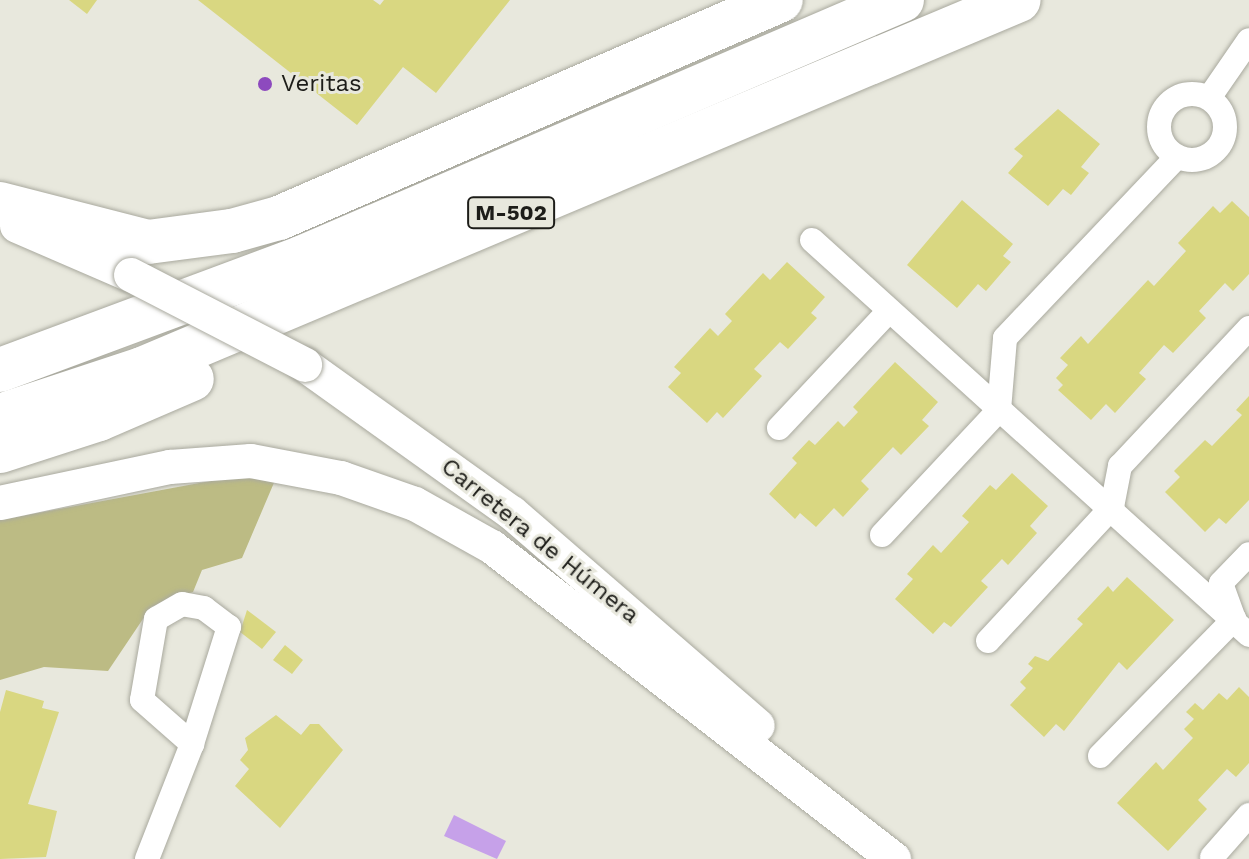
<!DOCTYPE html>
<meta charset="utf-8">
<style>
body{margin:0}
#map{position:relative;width:1249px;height:859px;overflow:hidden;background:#e8e8dd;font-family:"Work Sans",sans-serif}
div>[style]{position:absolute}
.green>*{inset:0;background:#bcbb84}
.water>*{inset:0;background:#c6a1e9}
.building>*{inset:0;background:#d9d781}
.roads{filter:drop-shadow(0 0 2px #a9a99e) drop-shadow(0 0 2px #a9a99e)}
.street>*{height:24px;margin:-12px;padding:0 12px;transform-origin:12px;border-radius:12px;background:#fff}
.street>.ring{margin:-12px;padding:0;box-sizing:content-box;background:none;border:24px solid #fff;border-radius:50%}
.secondary>*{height:34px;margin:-17px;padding:0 17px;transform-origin:17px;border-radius:17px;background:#fff}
.highway>*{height:44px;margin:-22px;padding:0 22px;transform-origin:22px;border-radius:22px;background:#fff}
.bridges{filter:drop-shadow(0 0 2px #a9a99e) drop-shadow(0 0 2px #a9a99e)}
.secondary-bridge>*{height:34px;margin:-17px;padding:0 17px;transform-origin:17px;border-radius:17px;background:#fff}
.dots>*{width:22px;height:22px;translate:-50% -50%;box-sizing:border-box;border:4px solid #e8e8dd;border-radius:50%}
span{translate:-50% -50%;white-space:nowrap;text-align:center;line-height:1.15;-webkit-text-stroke:6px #e8e8dd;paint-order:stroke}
.shield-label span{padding:2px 6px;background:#e8e8dd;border:2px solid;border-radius:6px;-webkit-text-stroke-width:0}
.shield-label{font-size:22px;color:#1d1d19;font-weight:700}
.poi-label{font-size:24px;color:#1d1d19}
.left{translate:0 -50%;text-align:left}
.street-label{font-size:24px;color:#1d1d19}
</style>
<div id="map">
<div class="green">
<i style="clip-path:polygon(264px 471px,276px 478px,242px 558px,202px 570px,193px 592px,151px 607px,108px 671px,44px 667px,0 680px,0 520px)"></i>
</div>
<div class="water">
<i style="clip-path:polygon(454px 815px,506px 841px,497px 859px,444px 836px)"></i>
</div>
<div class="building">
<i style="clip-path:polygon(69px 0,97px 0,87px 14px)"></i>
<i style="clip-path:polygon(198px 0,373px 0,380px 5px,384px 0,510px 0,436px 93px,403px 67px,357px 125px)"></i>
<i style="clip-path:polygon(1058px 109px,1100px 144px,1081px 167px,1089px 173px,1071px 195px,1063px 189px,1048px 206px,1008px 173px,1023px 156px,1014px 149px)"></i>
<i style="clip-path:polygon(962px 200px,1013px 244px,1003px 256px,1011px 262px,986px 291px,978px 284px,957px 308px,907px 265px)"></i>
<i style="clip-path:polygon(1232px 201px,1249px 217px,1249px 274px,1233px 291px,1225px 283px,1199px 311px,1206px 318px,1173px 353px,1164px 345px,1139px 373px,1146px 379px,1115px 413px,1106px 404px,1091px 420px,1058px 390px,1063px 385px,1056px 378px,1068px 365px,1060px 358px,1081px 336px,1088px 344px,1148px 280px,1154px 286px,1186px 251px,1178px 243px,1213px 206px,1220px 213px)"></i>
<i style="clip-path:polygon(787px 262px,825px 297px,811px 313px,817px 318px,788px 349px,780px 342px,754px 369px,762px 376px,723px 418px,717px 412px,707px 423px,668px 387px,681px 373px,674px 367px,710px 328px,718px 336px,732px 321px,725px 314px,763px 273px,770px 280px)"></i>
<i style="clip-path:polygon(895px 362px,938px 402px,922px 420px,929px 426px,901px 455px,893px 447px,861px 481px,869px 489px,843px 517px,834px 508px,816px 527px,800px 513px,795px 519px,769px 494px,797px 463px,792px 458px,809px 440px,815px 445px,838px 421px,844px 427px,858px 412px,853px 407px)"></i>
<i style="clip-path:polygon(1249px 396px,1249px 500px,1226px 524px,1219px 518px,1205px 532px,1165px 492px,1180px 477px,1174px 471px,1205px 440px,1212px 446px,1242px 415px,1236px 410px)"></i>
<i style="clip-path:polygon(1012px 473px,1048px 506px,1030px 526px,1037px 533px,1008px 565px,1002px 559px,981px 581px,988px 587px,951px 627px,944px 622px,933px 634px,895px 599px,913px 579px,907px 574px,933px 545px,941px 553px,969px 522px,962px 516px,990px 485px,996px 490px)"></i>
<i style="clip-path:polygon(1127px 577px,1174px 620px,1127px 670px,1119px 662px,1064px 731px,1056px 724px,1044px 737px,1010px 705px,1026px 688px,1020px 682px,1033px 668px,1028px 664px,1035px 656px,1048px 661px,1083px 624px,1077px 619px,1108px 586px,1113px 592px)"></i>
<i style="clip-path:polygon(247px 610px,276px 632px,262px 649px,240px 632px)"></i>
<i style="clip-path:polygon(285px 645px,303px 660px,292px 674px,273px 660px)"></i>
<i style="clip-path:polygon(1239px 687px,1249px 697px,1249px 763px,1236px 777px,1227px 769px,1198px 800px,1207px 809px,1168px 851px,1117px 803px,1156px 762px,1163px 770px,1193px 738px,1184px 729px,1194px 719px,1186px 712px,1195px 703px,1203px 710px,1219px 693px,1227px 700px)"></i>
<i style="clip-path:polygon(6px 690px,44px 701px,42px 708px,59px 712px,28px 804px,57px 811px,46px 857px,0 859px,0 712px)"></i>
<i style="clip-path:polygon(276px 715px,301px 735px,310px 724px,319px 724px,343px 750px,280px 828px,235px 786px,249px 769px,240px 760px,248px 750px,245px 738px)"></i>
</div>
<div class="roads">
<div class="street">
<i class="ring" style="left:1159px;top:94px;width:42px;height:42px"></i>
<i style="left:1209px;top:98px;width:70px;rotate:-55.4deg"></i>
<i style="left:812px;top:240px;width:589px;rotate:42.11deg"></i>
<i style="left:779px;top:428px;width:161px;rotate:-46.8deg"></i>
<i style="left:882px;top:535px;width:171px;rotate:-46.9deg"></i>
<i style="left:999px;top:410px;width:72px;rotate:-85.2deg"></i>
<i style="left:1005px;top:338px;width:250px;rotate:-46.5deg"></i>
<i style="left:988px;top:641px;width:183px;rotate:-47.2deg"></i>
<i style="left:1112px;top:507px;width:42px;rotate:-79deg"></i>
<i style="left:1120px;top:466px;width:189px;rotate:-46.9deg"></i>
<i style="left:1100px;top:756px;width:192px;rotate:-45.6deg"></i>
<i style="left:1234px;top:619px;width:38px;rotate:-110deg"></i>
<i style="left:1221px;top:583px;width:40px;rotate:-46deg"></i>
<i style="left:1212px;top:857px;width:56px;rotate:-48.6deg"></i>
<i style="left:147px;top:859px;width:123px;rotate:-68.6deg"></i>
<i style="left:192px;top:744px;width:123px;rotate:-72.5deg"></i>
<i style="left:229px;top:627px;width:31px;rotate:-143deg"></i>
<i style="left:204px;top:608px;width:22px;rotate:-170deg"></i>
<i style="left:182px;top:604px;width:30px;rotate:150deg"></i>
<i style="left:156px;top:619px;width:82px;rotate:99.8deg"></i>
<i style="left:142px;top:700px;width:67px;rotate:41.3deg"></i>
</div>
<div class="secondary">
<i style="left:17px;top:226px;width:124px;rotate:23.3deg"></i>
<i style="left:305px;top:365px;width:254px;rotate:35.6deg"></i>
<i style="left:512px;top:513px;width:325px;rotate:40.9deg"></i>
<i style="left:0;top:503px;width:174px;rotate:-12deg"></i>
<i style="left:170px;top:467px;width:81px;rotate:-4.2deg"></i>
<i style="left:251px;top:461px;width:92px;rotate:10.7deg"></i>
<i style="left:341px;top:478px;width:78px;rotate:19.4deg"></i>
<i style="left:415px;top:504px;width:88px;rotate:29.2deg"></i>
<i style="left:492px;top:547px;width:509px;rotate:37.82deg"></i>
</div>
<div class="highway">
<i style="left:0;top:204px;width:153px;rotate:14.4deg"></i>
<i style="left:148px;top:242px;width:85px;rotate:-7.5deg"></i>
<i style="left:232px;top:231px;width:49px;rotate:-15.5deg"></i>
<i style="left:279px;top:218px;width:547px;rotate:-23.47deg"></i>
<i style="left:0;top:370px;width:321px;rotate:-20.4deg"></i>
<i style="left:301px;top:258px;width:654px;rotate:-23.23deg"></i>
<i style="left:0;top:416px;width:150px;rotate:-18.3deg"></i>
<i style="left:142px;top:369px;width:951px;rotate:-22.82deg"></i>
<i style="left:0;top:451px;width:104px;rotate:-17.9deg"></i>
<i style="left:99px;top:419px;width:101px;rotate:-23.3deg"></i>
</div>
</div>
<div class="bridges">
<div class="secondary-bridge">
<i style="left:131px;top:275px;width:196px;rotate:27.3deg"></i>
</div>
</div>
<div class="dots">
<i style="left:265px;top:84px;background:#8d4abe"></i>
</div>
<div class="shield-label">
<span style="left:511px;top:213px">M-502</span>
</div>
<div class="poi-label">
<span class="left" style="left:281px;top:84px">Veritas</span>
</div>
<div class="street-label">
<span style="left:540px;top:541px;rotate:39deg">Carretera de Húmera</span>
</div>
</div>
